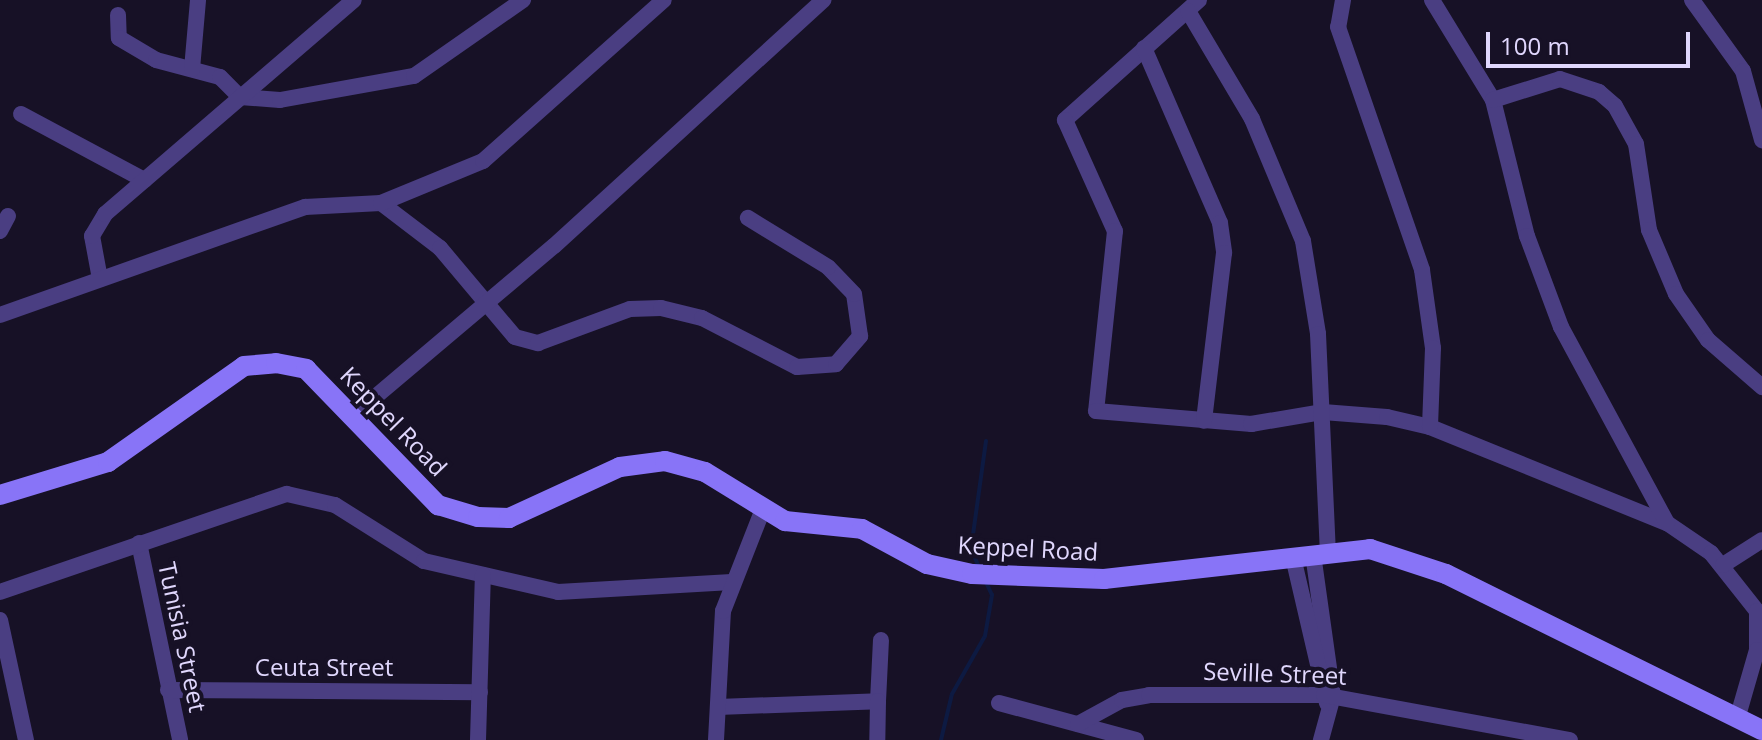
<!DOCTYPE html>
<style>
body{margin:0}
#map{position:relative;width:1762px;height:740px;overflow:hidden;background:#171126;font-family:"Open Sans",sans-serif}
div>[style]{position:absolute}
.stream>*{height:4px;margin:-2px;padding:0 2px;transform-origin:2px;border-radius:2px;background:#0d1a42}
.street>*{height:16px;margin:-8px;padding:0 8px;transform-origin:8px;border-radius:8px;background:#4a3e82}
.secondary>*{height:20px;margin:-10px;padding:0 10px;transform-origin:10px;border-radius:10px;background:#8874f7}
span{translate:-50% -50%;white-space:nowrap;text-align:center;line-height:1.15;-webkit-text-stroke:8px #171126;paint-order:stroke}
.street-label{font-size:24px;color:#e0d7fd}
.scale{position:absolute;left:1486px;top:32px;width:204px;height:36px;box-sizing:border-box;border:4px solid #e0d7fd;border-top:0;padding-left:10px;font-size:24px;line-height:28px;white-space:nowrap;color:#e0d7fd;-webkit-text-stroke:6px #171126;paint-order:stroke}
</style>
<div id="map">
<div class="stream">
<i style="left:979px;top:567px;width:20px;rotate:-114deg"></i>
<i style="left:971px;top:549px;width:109px;rotate:-82.1deg"></i>
<i style="left:941px;top:740px;width:47px;rotate:-76.6deg"></i>
<i style="left:952px;top:694px;width:67px;rotate:-60.4deg"></i>
<i style="left:985px;top:636px;width:42px;rotate:-80.3deg"></i>
<i style="left:992px;top:595px;width:14px;rotate:-115deg"></i>
</div>
<div class="street">
<i style="left:1199px;top:0;width:180px;rotate:138.2deg"></i>
<i style="left:1065px;top:120px;width:122px;rotate:65.8deg"></i>
<i style="left:1115px;top:231px;width:181px;rotate:96deg"></i>
<i style="left:1096px;top:411px;width:156px;rotate:4.8deg"></i>
<i style="left:1251px;top:424px;width:73px;rotate:-9.5deg"></i>
<i style="left:1323px;top:412px;width:64px;rotate:4.5deg"></i>
<i style="left:1387px;top:417px;width:44px;rotate:13.1deg"></i>
<i style="left:1430px;top:427px;width:256px;rotate:22.1deg"></i>
<i style="left:1667px;top:523px;width:53px;rotate:34.3deg"></i>
<i style="left:1711px;top:553px;width:74px;rotate:51.6deg"></i>
<i style="left:1757px;top:611px;width:39px;rotate:90deg"></i>
<i style="left:1757px;top:650px;width:69px;rotate:106.1deg"></i>
<i style="left:1343px;top:0;width:27px;rotate:100deg"></i>
<i style="left:1338px;top:27px;width:257px;rotate:70.9deg"></i>
<i style="left:1422px;top:270px;width:79px;rotate:82deg"></i>
<i style="left:1433px;top:348px;width:79px;rotate:92.2deg"></i>
<i style="left:1432px;top:0;width:117px;rotate:58.6deg"></i>
<i style="left:1493px;top:100px;width:140px;rotate:76deg"></i>
<i style="left:1527px;top:236px;width:97px;rotate:69.5deg"></i>
<i style="left:1561px;top:327px;width:223px;rotate:61.6deg"></i>
<i style="left:1692px;top:0;width:87px;rotate:54.3deg"></i>
<i style="left:1743px;top:71px;width:72px;rotate:74.6deg"></i>
<i style="left:1188px;top:11px;width:126px;rotate:59.3deg"></i>
<i style="left:1252px;top:119px;width:132px;rotate:67.3deg"></i>
<i style="left:1303px;top:241px;width:94px;rotate:80.8deg"></i>
<i style="left:1318px;top:334px;width:217px;rotate:87.4deg"></i>
<i style="left:118px;top:15px;width:23px;rotate:88deg"></i>
<i style="left:119px;top:38px;width:43px;rotate:30.7deg"></i>
<i style="left:156px;top:60px;width:66px;rotate:14.9deg"></i>
<i style="left:220px;top:77px;width:28px;rotate:45deg"></i>
<i style="left:240px;top:97px;width:40px;rotate:4.3deg"></i>
<i style="left:280px;top:100px;width:136px;rotate:-10.2deg"></i>
<i style="left:414px;top:76px;width:133px;rotate:-34.9deg"></i>
<i style="left:1144px;top:48px;width:191px;rotate:66.5deg"></i>
<i style="left:1220px;top:223px;width:30px;rotate:82deg"></i>
<i style="left:1224px;top:253px;width:169px;rotate:96.8deg"></i>
<i style="left:192px;top:69px;width:69px;rotate:-85deg"></i>
<i style="left:1493px;top:100px;width:70px;rotate:-17.4deg"></i>
<i style="left:1560px;top:79px;width:41px;rotate:18.4deg"></i>
<i style="left:1599px;top:92px;width:21px;rotate:41deg"></i>
<i style="left:1615px;top:106px;width:43px;rotate:61.1deg"></i>
<i style="left:1636px;top:144px;width:87px;rotate:81.4deg"></i>
<i style="left:1649px;top:230px;width:69px;rotate:67.1deg"></i>
<i style="left:1676px;top:294px;width:56px;rotate:55.2deg"></i>
<i style="left:1708px;top:340px;width:72px;rotate:41deg"></i>
<i style="left:21px;top:114px;width:140px;rotate:28.2deg"></i>
<i style="left:381px;top:203px;width:74px;rotate:37.3deg"></i>
<i style="left:440px;top:248px;width:116px;rotate:49.9deg"></i>
<i style="left:515px;top:337px;width:24px;rotate:15deg"></i>
<i style="left:538px;top:343px;width:98px;rotate:-20.3deg"></i>
<i style="left:630px;top:309px;width:31px;rotate:-2deg"></i>
<i style="left:661px;top:308px;width:42px;rotate:13.7deg"></i>
<i style="left:702px;top:318px;width:107px;rotate:27.3deg"></i>
<i style="left:797px;top:367px;width:39px;rotate:-4deg"></i>
<i style="left:836px;top:364px;width:37px;rotate:-49deg"></i>
<i style="left:860px;top:336px;width:42px;rotate:-98.1deg"></i>
<i style="left:854px;top:294px;width:37px;rotate:-134deg"></i>
<i style="left:828px;top:267px;width:94px;rotate:-148.5deg"></i>
<i style="left:0;top:231px;width:17px;rotate:-62deg"></i>
<i style="left:100px;top:279px;width:44px;rotate:-100.5deg"></i>
<i style="left:92px;top:236px;width:26px;rotate:-59deg"></i>
<i style="left:105px;top:214px;width:328px;rotate:-40.7deg"></i>
<i style="left:0;top:315px;width:324px;rotate:-19.5deg"></i>
<i style="left:305px;top:207px;width:76px;rotate:-3deg"></i>
<i style="left:381px;top:203px;width:110px;rotate:-22.4deg"></i>
<i style="left:483px;top:161px;width:242px;rotate:-41.7deg"></i>
<i style="left:355px;top:414px;width:260px;rotate:-40.2deg"></i>
<i style="left:554px;top:246px;width:365px;rotate:-42.4deg"></i>
<i style="left:139px;top:543px;width:201px;rotate:78.2deg"></i>
<i style="left:1313px;top:554px;width:143px;rotate:82deg"></i>
<i style="left:1333px;top:696px;width:46px;rotate:105.3deg"></i>
<i style="left:1293px;top:557px;width:150px;rotate:76.9deg"></i>
<i style="left:1723px;top:565px;width:46px;rotate:-32.7deg"></i>
<i style="left:0;top:592px;width:303px;rotate:-18.9deg"></i>
<i style="left:287px;top:494px;width:49px;rotate:12.9deg"></i>
<i style="left:335px;top:505px;width:105px;rotate:32.2deg"></i>
<i style="left:424px;top:561px;width:138px;rotate:13deg"></i>
<i style="left:558px;top:592px;width:174px;rotate:-3.3deg"></i>
<i style="left:0;top:620px;width:123px;rotate:77.8deg"></i>
<i style="left:168px;top:690px;width:312px;rotate:0.4deg"></i>
<i style="left:878px;top:701px;width:61px;rotate:-87.2deg"></i>
<i style="left:999px;top:703px;width:142px;rotate:15.1deg"></i>
<i style="left:718px;top:707px;width:160px;rotate:-2.1deg"></i>
<i style="left:878px;top:701px;width:39px;rotate:91deg"></i>
<i style="left:1078px;top:724px;width:50px;rotate:-28.6deg"></i>
<i style="left:1122px;top:700px;width:27px;rotate:-10deg"></i>
<i style="left:1149px;top:695px;width:175px"></i>
<i style="left:1324px;top:695px;width:250px;rotate:10.4deg"></i>
<i style="left:478px;top:740px;width:165px;rotate:-88.3deg"></i>
<i style="left:716px;top:740px;width:129px;rotate:-86.9deg"></i>
<i style="left:723px;top:611px;width:110px;rotate:-68.6deg"></i>
</div>
<div class="secondary">
<i style="left:0;top:495px;width:113px;rotate:-17deg"></i>
<i style="left:108px;top:462px;width:166px;rotate:-35.2deg"></i>
<i style="left:244px;top:366px;width:32px;rotate:-5deg"></i>
<i style="left:276px;top:363px;width:31px;rotate:11deg"></i>
<i style="left:306px;top:369px;width:190px;rotate:45.9deg"></i>
<i style="left:438px;top:505px;width:42px;rotate:16.7deg"></i>
<i style="left:478px;top:517px;width:31px;rotate:2deg"></i>
<i style="left:509px;top:518px;width:122px;rotate:-24.7deg"></i>
<i style="left:620px;top:467px;width:45px;rotate:-7.6deg"></i>
<i style="left:665px;top:461px;width:41px;rotate:15.4deg"></i>
<i style="left:705px;top:472px;width:94px;rotate:31.5deg"></i>
<i style="left:785px;top:521px;width:77px;rotate:5.9deg"></i>
<i style="left:862px;top:529px;width:74px;rotate:28.3deg"></i>
<i style="left:927px;top:564px;width:46px;rotate:12.5deg"></i>
<i style="left:972px;top:574px;width:132px;rotate:2.2deg"></i>
<i style="left:1104px;top:579px;width:268px;rotate:-6.4deg"></i>
<i style="left:1370px;top:549px;width:80px;rotate:18.2deg"></i>
<i style="left:1446px;top:574px;width:352px;rotate:26.3deg"></i>
</div>
<div class="street-label">
<span style="left:394px;top:421px;rotate:46deg">Keppel Road</span>
<span style="left:1028px;top:548px;rotate:3deg">Keppel Road</span>
<span style="left:183px;top:637px;rotate:78deg">Tunisia Street</span>
<span style="left:324px;top:667px">Ceuta Street</span>
<span style="left:1275px;top:673px;rotate:2deg">Seville Street</span>
</div>
<div class="scale">100 m</div>
</div>
